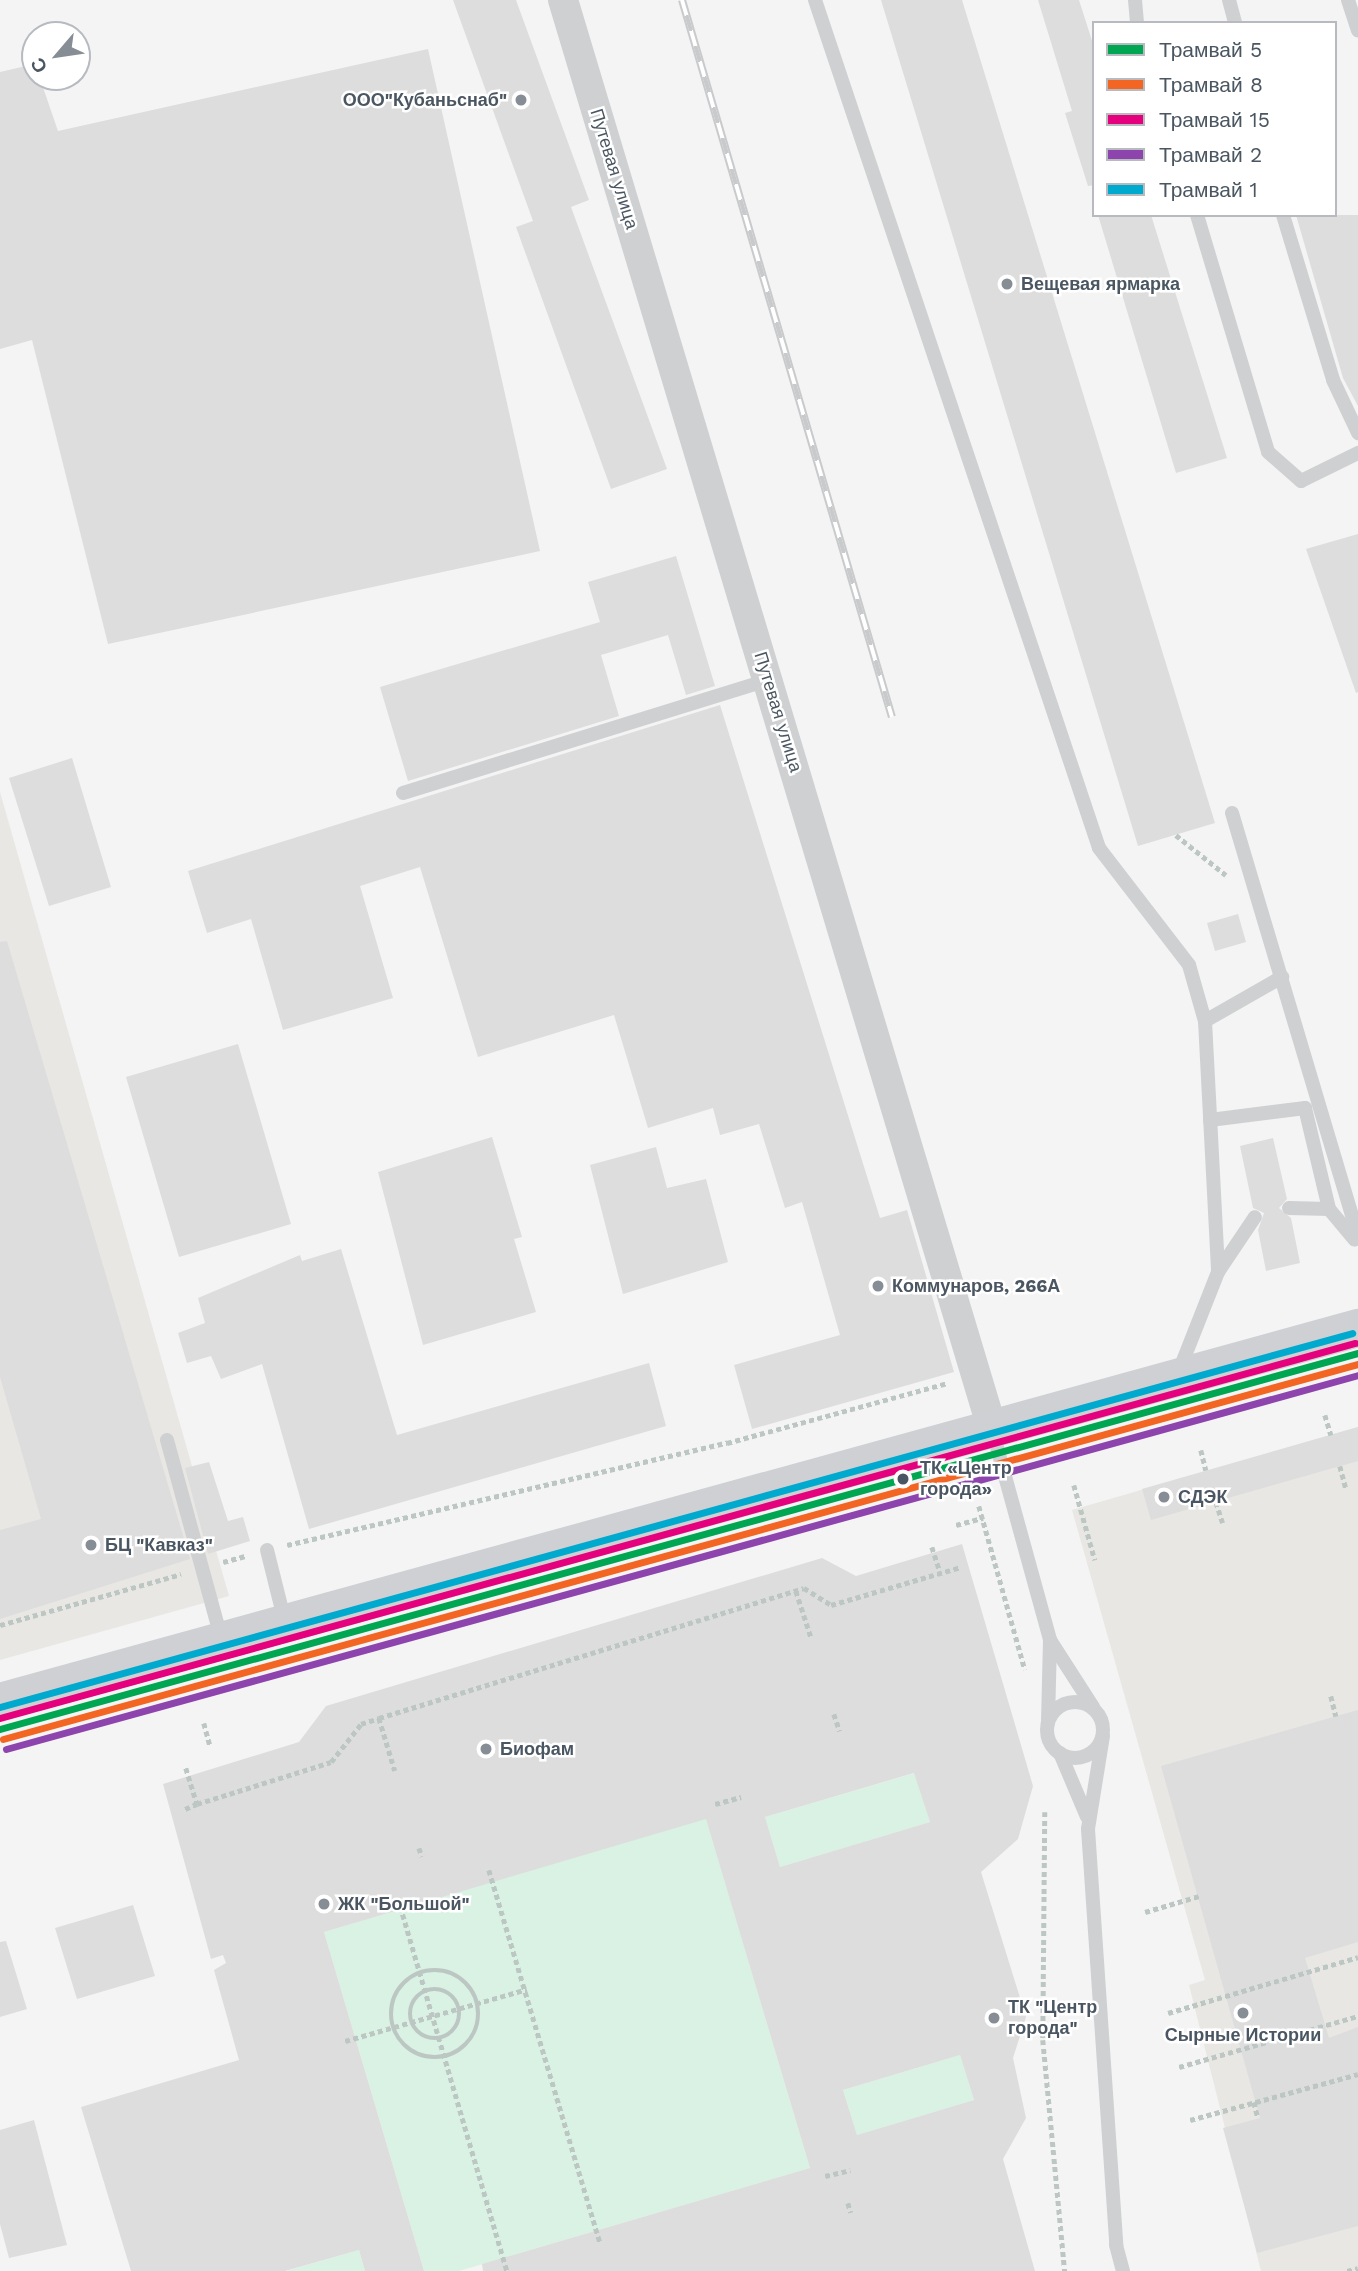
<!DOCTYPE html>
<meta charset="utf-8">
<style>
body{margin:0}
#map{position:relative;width:1358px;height:2271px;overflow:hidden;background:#f4f4f4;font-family:"Work Sans",sans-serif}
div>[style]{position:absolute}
.commercial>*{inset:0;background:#e8e7e3}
.green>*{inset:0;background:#d9f2e3}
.building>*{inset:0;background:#ddddde}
.path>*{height:4.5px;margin-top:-2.25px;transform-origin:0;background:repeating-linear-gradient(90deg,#bcc7c4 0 5px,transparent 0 8.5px)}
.path>.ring{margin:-2.25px;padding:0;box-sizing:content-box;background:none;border:4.5px solid #bcc7c4;border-radius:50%}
.service>*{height:14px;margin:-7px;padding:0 7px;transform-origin:7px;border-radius:7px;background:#ced0d2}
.service>.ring{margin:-7px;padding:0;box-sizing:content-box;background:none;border:14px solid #ced0d2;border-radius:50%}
.minor>*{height:30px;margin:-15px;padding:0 15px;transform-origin:15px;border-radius:15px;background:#ced0d2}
.secondary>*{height:38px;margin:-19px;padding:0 19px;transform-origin:19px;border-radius:19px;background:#ced0d4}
.rail>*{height:8px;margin-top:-4px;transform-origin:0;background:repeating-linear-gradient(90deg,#fff 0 16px,#c9cacc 0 32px);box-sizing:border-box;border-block:2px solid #c9cacc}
.tram-1>*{height:7px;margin:-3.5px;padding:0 3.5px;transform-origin:3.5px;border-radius:3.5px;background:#00a651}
.tram-2>*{height:7px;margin:-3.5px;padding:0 3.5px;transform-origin:3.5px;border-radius:3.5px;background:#f26522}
.tram-3>*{height:7px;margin:-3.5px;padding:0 3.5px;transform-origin:3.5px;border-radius:3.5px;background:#e5007d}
.tram-4>*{height:7px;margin:-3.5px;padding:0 3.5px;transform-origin:3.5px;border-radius:3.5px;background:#8e44ad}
.tram-5>*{height:7px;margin:-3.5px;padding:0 3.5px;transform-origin:3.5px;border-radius:3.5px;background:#00a9ce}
.dots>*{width:19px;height:19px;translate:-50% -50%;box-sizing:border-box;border:4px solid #fff;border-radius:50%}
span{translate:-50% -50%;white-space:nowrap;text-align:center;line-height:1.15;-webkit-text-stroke:5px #fff;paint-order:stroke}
.poi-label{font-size:18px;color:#4a5661;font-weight:700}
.right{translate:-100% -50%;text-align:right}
.left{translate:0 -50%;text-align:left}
.street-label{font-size:18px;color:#4a5661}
.stop-label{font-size:18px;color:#4a5661;font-weight:700}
.legend{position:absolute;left:1092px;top:21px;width:245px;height:196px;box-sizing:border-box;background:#fff;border:2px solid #b7bbc0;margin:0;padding:9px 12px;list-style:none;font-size:21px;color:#4a5661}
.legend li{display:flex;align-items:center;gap:14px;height:35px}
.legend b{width:35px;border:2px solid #b7bbc0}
.north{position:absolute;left:21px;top:21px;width:70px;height:70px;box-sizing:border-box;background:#fff;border:2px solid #b7bbc0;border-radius:50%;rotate:241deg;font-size:19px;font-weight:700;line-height:28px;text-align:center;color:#4a5661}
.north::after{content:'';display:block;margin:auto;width:24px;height:32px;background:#868d94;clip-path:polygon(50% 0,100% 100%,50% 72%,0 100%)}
</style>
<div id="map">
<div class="commercial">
<i style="clip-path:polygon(0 792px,229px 1596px,0 1660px)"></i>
<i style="clip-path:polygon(1358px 1427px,1358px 2271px,1261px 2271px,1189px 1985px,1205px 1980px,1072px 1510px)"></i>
</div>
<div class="green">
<i style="clip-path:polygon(915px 1773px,930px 1822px,780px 1867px,765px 1817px)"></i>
<i style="clip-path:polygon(706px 1818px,810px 2168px,459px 2271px,424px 2271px,324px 1932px)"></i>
<i style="clip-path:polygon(960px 2055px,974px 2100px,857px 2135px,843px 2090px)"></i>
<i style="clip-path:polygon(359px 2250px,365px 2271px,286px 2271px)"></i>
</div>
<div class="building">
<i style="clip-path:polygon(453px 0,516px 0,589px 200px,571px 207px,667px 469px,611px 489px,516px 227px,533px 221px)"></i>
<i style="clip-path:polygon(881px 0,962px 0,1215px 823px,1138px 846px)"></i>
<i style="clip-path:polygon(1038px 0,1079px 0,1094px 47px,1094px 185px,1088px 186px,1065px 113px,1072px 111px)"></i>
<i style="clip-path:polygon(428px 49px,540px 551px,108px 644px,32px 340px,0 349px,0 72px,35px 64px,58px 131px)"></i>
<i style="clip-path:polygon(1098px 215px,1151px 215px,1227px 458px,1176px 473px)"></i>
<i style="clip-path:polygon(1296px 215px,1358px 215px,1358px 406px,1343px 378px)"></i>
<i style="clip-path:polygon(1358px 534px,1358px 692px,1356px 693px,1306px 549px)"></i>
<i style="clip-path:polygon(676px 556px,715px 686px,686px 695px,668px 635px,601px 655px,619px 716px,408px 781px,380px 687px,600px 622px,588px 582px)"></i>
<i style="clip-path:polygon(720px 705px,880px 1218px,907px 1210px,954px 1372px,752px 1429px,734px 1365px,840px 1335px,802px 1202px,785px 1208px,759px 1124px,720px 1135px,713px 1108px,648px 1128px,614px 1015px,478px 1057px,420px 867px,360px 886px,393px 998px,283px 1030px,251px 919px,207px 933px,188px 871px)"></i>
<i style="clip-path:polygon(72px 758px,111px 887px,49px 906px,9px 778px)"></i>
<i style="clip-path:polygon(1238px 914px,1246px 942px,1215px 951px,1207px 923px)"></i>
<i style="clip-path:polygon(7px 941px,190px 1559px,0 1619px,0 1530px,41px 1519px,0 1377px,0 942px)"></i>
<i style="clip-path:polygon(238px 1044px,291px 1224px,179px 1257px,126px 1077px)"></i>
<i style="clip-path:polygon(492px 1137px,522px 1237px,514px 1239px,536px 1312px,423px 1345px,378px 1172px)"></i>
<i style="clip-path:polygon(1273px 1138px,1287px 1199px,1279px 1208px,1291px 1218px,1300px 1263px,1266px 1271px,1258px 1230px,1264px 1213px,1253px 1208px,1240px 1146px)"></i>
<i style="clip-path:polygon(656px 1147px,667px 1188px,706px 1179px,728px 1262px,623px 1294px,590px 1165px)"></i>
<i style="clip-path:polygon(341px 1249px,397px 1435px,649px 1363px,666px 1426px,309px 1529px,262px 1364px,221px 1379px,211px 1356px,187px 1363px,178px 1333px,205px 1323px,198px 1298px,300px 1255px,302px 1261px)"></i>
<i style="clip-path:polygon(1358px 1427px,1358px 1461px,1151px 1520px,1142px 1489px)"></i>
<i style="clip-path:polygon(209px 1462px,228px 1521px,243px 1517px,250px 1541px,208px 1554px,185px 1468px)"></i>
<i style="clip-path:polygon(evenodd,962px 1544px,1033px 1786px,1018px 1839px,981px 1872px,1026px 2017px,1013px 2058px,1026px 2118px,1003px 2159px,1035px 2271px,483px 2271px,482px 2264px,810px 2168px,706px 1819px,324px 1932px,424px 2271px,365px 2271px,359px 2250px,285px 2271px,131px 2271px,81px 2107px,239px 2060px,214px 1970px,226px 1963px,223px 1955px,211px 1959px,163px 1784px,299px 1742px,326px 1706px,822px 1558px,856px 1576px,962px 1544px,914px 1773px,930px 1822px,780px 1867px,765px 1817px,914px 1773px,962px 1544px,960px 2055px,974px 2100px,857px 2135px,843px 2090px,960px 2055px)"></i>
<i style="clip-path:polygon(1358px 1710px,1358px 1942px,1305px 1958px,1329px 2038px,1358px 2027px,1358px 2226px,1257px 2253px,1223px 2128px,1260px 2118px,1161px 1766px)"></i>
<i style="clip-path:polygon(133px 1905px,155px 1976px,77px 1999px,55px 1928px)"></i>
<i style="clip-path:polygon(6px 1941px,27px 2009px,0 2017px,0 1942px)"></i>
<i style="clip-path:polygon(34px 2120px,67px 2245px,9px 2258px,0 2224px,0 2130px)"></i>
</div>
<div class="path">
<i style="left:1176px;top:835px;width:64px;rotate:38.7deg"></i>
<i style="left:1325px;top:1415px;width:21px;rotate:73deg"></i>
<i style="left:1201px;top:1450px;width:21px;rotate:76deg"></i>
<i style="left:1340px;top:1466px;width:23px;rotate:75deg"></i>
<i style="left:1074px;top:1485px;width:78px;rotate:74.4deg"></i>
<i style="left:1216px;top:1502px;width:22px;rotate:72deg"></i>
<i style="left:979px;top:1506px;width:170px;rotate:74.3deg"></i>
<i style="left:956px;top:1525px;width:28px;rotate:-15deg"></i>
<i style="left:287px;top:1545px;width:452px;rotate:-13.1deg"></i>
<i style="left:727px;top:1443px;width:229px;rotate:-15.2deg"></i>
<i style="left:932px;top:1547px;width:26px;rotate:72deg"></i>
<i style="left:223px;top:1562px;width:23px;rotate:-15deg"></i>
<i style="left:796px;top:1591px;width:48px;rotate:71.9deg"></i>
<i style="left:0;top:1625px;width:188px;rotate:-15.7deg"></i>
<i style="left:1331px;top:1696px;width:21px;rotate:76deg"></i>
<i style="left:834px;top:1714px;width:18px;rotate:71deg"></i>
<i style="left:379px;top:1718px;width:55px;rotate:73.2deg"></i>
<i style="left:204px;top:1723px;width:24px;rotate:75deg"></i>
<i style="left:186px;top:1768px;width:38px;rotate:73deg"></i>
<i style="left:197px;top:1804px;width:140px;rotate:-17.4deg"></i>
<i style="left:331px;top:1762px;width:48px;rotate:-51.7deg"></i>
<i style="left:361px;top:1724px;width:19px;rotate:-18deg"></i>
<i style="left:379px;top:1718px;width:444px;rotate:-17deg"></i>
<i style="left:804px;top:1588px;width:32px;rotate:32deg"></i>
<i style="left:831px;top:1605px;width:135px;rotate:-16.3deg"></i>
<i style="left:715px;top:1804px;width:27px;rotate:-15deg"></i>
<i style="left:185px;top:1809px;width:13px;rotate:-23deg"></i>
<i style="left:1045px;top:1812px;width:228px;rotate:90.5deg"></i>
<i style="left:1043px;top:2040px;width:232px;rotate:84.6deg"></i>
<i style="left:419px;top:1848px;width:9px;rotate:69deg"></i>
<i style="left:489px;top:1870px;width:388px;rotate:73.4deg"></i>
<i style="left:398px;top:1898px;width:389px;rotate:73.7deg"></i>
<i style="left:1145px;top:1912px;width:56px;rotate:-16.5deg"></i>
<i class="ring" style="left:391px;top:1970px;width:83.5px;height:83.5px"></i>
<i class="ring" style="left:410px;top:1989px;width:45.5px;height:45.5px"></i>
<i style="left:1168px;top:2013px;width:198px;rotate:-16.4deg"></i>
<i style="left:345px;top:2041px;width:189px;rotate:-15.9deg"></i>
<i style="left:1179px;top:2067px;width:186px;rotate:-15.9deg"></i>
<i style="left:1254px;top:2102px;width:16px;rotate:76deg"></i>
<i style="left:1190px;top:2120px;width:174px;rotate:-15.3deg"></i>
<i style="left:825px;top:2176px;width:26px;rotate:-13deg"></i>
<i style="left:848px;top:2203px;width:10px;rotate:73deg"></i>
<i style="left:1347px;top:2271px;width:11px;rotate:-15deg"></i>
</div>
<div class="service">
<i style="left:815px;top:0;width:894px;rotate:71.48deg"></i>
<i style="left:1099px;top:848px;width:148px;rotate:52.4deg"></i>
<i style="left:1189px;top:965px;width:58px;rotate:74.1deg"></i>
<i style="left:1205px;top:1021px;width:251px;rotate:87deg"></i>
<i style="left:1135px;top:0;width:23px;rotate:85deg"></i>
<i style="left:1229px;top:0;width:24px;rotate:75deg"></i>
<i style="left:1348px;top:0;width:32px;rotate:72deg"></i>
<i style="left:1197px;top:215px;width:247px;rotate:73.3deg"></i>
<i style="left:1268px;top:452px;width:44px;rotate:41.3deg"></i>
<i style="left:1301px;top:481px;width:64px;rotate:-26.2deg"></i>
<i style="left:1283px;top:215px;width:172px;rotate:73.1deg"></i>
<i style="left:1333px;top:380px;width:59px;rotate:64.7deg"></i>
<i style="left:403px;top:793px;width:382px;rotate:-17.2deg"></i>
<i style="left:1232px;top:813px;width:441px;rotate:73.4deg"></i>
<i style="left:1205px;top:1021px;width:89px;rotate:-29.7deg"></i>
<i style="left:1210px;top:1120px;width:96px;rotate:-7.2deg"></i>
<i style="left:1305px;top:1108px;width:104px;rotate:76.6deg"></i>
<i style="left:1289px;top:1208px;width:40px;rotate:1.4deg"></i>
<i style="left:1329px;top:1209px;width:40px;rotate:50deg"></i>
<i style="left:1179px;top:1371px;width:106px;rotate:-68.5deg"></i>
<i style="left:1218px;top:1272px;width:66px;rotate:-56.1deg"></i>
<i style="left:992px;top:1429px;width:219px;rotate:74.6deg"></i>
<i style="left:1050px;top:1640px;width:83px;rotate:91.4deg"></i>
<i style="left:167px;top:1440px;width:208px;rotate:74.7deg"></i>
<i style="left:267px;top:1550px;width:74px;rotate:76deg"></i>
<i style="left:1050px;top:1640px;width:80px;rotate:57.3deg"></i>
<i class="ring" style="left:1047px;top:1702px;width:42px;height:42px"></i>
<i style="left:1103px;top:1736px;width:94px;rotate:99.2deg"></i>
<i style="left:1088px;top:1829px;width:417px;rotate:86.1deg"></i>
<i style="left:1116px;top:2245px;width:27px;rotate:75deg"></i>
<i style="left:1060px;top:1753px;width:69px;rotate:67.1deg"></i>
</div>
<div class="minor">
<i style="left:563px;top:0;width:1488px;rotate:73.28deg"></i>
</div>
<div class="secondary">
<i style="left:0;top:1702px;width:1409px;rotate:-15.4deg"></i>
</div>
<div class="rail">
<i style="left:682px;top:0;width:747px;rotate:73.68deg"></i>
</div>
<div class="tram-1">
<i style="left:0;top:1729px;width:1409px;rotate:-15.48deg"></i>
</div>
<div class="tram-2">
<i style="left:3px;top:1739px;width:1406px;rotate:-15.47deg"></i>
</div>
<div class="tram-3">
<i style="left:0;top:1718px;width:1406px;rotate:-15.47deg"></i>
</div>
<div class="tram-4">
<i style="left:6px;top:1749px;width:1403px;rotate:-15.46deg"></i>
</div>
<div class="tram-5">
<i style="left:0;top:1707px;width:1403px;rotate:-15.46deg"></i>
</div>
<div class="dots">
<i style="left:521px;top:100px;background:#868d94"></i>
<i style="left:1007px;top:284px;background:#868d94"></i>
<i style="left:878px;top:1286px;background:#868d94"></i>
<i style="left:903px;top:1479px;background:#4a5661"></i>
<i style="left:1164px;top:1497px;background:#868d94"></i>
<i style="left:91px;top:1545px;background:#868d94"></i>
<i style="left:486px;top:1749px;background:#868d94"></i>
<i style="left:324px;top:1904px;background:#868d94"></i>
<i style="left:1243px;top:2013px;background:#868d94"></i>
<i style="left:994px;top:2018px;background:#868d94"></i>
</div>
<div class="poi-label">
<span class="right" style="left:507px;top:100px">ООО"Кубаньснаб"</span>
<span class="left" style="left:1021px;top:284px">Вещевая ярмарка</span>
<span class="left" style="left:892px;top:1286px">Коммунаров, 266А</span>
<span class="left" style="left:1178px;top:1497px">СДЭК</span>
<span class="left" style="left:105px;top:1545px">БЦ "Кавказ"</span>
<span class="left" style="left:500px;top:1749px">Биофам</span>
<span class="left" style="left:338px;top:1904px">ЖК "Большой"</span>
<span class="left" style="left:1008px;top:2018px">ТК "Центр<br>города"</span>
<span style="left:1243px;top:2035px">Сырные Истории</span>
</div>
<div class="street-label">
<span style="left:614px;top:169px;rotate:73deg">Путевая улица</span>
<span style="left:778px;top:712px;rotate:73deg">Путевая улица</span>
</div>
<div class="stop-label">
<span class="left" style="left:920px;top:1479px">ТК «Центр<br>города»</span>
</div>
<ul class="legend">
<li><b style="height:9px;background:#00a651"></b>Трамвай 5</li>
<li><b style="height:9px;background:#f26522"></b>Трамвай 8</li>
<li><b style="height:9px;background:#e5007d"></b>Трамвай 15</li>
<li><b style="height:9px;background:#8e44ad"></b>Трамвай 2</li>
<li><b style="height:9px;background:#00a9ce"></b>Трамвай 1</li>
</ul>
<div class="north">С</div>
</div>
